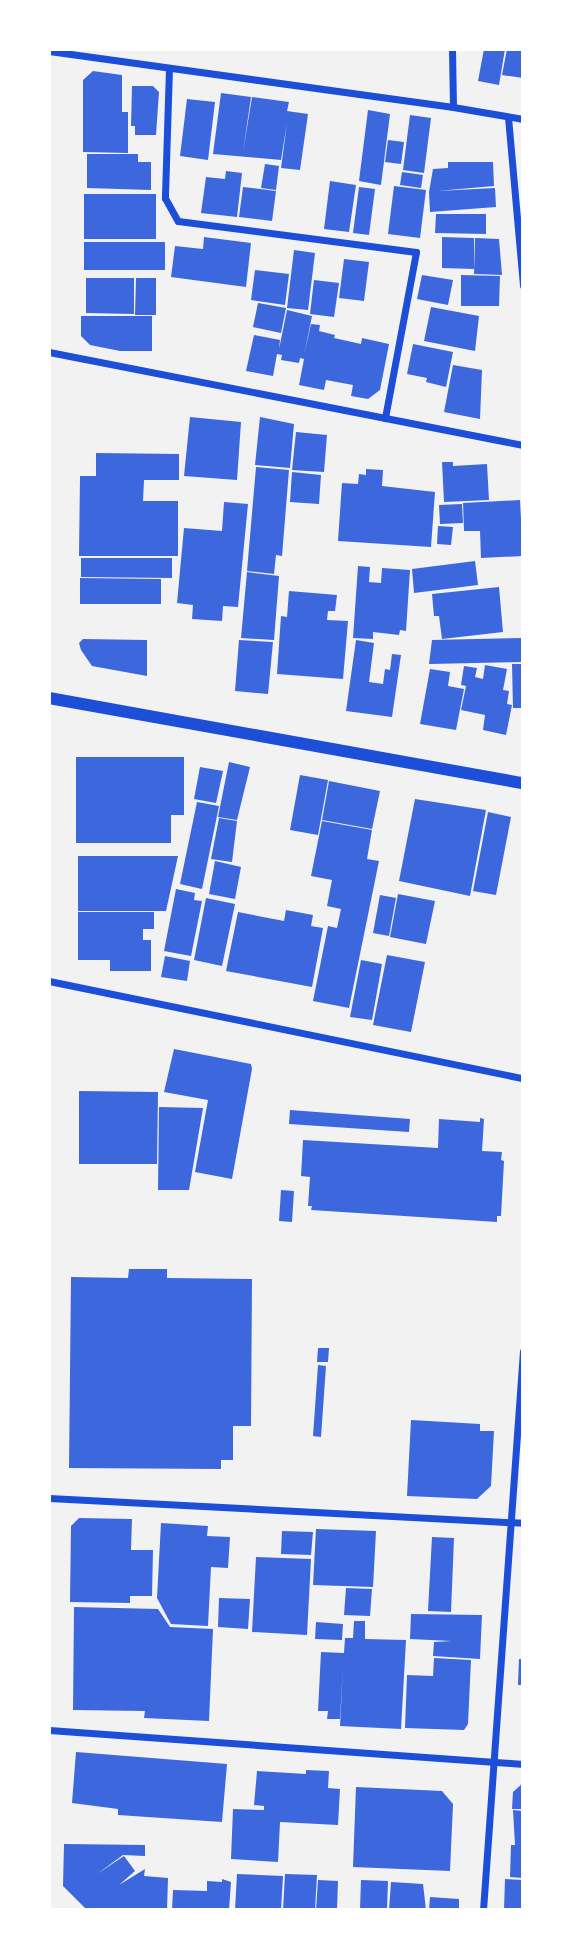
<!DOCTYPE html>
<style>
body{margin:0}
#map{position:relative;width:572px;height:1959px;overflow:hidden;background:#f2f2f2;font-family:"Titillium Web",sans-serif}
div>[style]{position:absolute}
.building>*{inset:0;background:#3d67dc}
.minor>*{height:7px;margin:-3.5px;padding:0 3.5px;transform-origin:3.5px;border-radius:3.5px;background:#1d4ed8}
.tertiary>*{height:12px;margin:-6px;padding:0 6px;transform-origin:6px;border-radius:6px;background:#1d4ed8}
span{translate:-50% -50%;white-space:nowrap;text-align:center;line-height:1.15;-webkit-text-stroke:7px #fff;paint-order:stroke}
.frame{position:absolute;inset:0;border:51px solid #fff;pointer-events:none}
</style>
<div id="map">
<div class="building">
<i style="clip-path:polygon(484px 49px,505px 49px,499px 85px,478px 81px)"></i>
<i style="clip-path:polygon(507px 49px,523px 49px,523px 78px,502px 75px)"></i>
<i style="clip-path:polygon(93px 71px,122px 75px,122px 112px,128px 112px,128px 153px,83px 152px,83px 80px)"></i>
<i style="clip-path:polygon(132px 86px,153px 86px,159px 92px,156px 135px,135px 135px,135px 126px,131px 126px)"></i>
<i style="clip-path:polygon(221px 93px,251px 97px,243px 152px,252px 97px,289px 102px,287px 111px,308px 114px,300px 170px,281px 168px,287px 123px,281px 160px,213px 154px)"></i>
<i style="clip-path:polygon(187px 99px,215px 102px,208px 160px,180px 156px)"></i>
<i style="clip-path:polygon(368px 110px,390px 114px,381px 185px,359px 181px)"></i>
<i style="clip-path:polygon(410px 115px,431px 118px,424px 173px,403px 170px)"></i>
<i style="clip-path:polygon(388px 140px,404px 142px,401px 164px,385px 162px)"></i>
<i style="clip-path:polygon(87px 154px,138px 154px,138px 162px,151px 162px,151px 190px,87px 188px)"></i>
<i style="clip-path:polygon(448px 162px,493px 162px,494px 186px,437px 191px,495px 188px,496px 207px,430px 212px,429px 192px,433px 169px,448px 168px)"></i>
<i style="clip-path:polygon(265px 164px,279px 166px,276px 190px,261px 188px)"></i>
<i style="clip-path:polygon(226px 171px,242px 173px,237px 217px,201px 213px,206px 177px,225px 179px)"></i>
<i style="clip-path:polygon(402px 172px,423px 175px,421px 188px,400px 185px)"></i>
<i style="clip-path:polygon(330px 181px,356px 185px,349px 232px,324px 229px)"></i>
<i style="clip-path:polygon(394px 186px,426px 190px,420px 238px,388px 234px)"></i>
<i style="clip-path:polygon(243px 187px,276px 191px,272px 221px,239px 217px)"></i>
<i style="clip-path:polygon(359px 187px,375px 189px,369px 235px,353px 233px)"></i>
<i style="clip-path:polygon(84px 194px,156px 194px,156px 239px,84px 239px)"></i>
<i style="clip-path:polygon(436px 214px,486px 214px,486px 234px,435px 233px)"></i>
<i style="clip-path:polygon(204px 237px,251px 243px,246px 287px,171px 277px,175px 246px,203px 249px)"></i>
<i style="clip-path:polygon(442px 237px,474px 238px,474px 269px,442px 268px)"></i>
<i style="clip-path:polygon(475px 238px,499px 239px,502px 275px,474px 274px)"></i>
<i style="clip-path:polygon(84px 242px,165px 242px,165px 270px,84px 270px)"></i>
<i style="clip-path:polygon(294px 250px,315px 253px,308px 310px,287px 308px)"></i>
<i style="clip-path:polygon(344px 259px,369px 262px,364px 301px,339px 298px)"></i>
<i style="clip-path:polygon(255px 270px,289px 274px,285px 305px,251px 300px)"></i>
<i style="clip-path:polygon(422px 275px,453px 280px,448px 305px,417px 299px)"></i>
<i style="clip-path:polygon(461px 275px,500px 276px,499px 306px,461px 306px)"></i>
<i style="clip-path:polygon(86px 278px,134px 278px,134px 314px,86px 313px)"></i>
<i style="clip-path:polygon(136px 278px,156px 278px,156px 315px,135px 315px)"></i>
<i style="clip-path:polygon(314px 280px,339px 283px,334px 317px,310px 314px)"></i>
<i style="clip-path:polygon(258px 303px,286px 308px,281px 333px,253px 327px)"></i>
<i style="clip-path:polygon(431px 307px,479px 316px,475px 351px,424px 341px)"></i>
<i style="clip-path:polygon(287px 310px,312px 316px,304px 355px,311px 324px,320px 325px,319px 331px,335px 335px,334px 338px,361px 344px,362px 338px,389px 344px,380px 390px,368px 399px,351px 396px,353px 385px,326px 380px,324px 390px,299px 385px,304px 359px,300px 358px,299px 363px,281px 360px,282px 355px,277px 354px,273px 376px,246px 371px,254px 335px,280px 340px,279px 349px)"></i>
<i style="clip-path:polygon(81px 316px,152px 316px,152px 351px,120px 351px,90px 345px,81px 336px)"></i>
<i style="clip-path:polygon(413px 344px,453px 352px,446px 387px,426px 382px,427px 378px,407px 374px)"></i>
<i style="clip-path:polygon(453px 365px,482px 370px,480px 419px,444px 412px)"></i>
<i style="clip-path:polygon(190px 417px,241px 422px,237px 480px,184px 476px)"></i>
<i style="clip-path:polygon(260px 417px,294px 424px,290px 468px,255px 465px)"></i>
<i style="clip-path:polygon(296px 432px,327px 435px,324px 472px,292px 470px)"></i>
<i style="clip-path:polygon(96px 453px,179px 454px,179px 480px,144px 480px,143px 501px,178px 501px,178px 556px,79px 556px,80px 476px,96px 476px)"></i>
<i style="clip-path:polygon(442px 462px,453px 462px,453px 466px,487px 464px,489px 500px,444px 502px)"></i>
<i style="clip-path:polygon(256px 467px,289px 470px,282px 556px,276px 555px,274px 574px,247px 571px)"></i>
<i style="clip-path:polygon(366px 469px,383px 470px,382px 486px,435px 492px,431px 547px,338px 541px,342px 483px,358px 484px,359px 474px,366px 475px)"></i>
<i style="clip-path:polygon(292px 472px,321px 475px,319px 504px,290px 502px)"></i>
<i style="clip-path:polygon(520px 500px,523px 556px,481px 558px,480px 531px,464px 531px,463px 503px)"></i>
<i style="clip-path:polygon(224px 502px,248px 504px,238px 607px,223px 606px,222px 621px,192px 619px,193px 605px,177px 603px,184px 528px,222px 531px)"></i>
<i style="clip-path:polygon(462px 504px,463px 523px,440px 524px,439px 505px)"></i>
<i style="clip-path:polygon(438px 526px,453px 527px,451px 545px,437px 544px)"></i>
<i style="clip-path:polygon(81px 558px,172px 558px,172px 578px,81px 577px)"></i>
<i style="clip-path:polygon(475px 561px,478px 585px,414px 593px,412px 569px)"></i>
<i style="clip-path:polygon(358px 566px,370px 567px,369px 582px,381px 583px,382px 568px,410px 570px,406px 631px,400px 630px,399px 635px,373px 632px,373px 639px,353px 638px)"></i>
<i style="clip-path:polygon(247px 572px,279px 576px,274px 640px,241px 638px)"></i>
<i style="clip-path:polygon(80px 578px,161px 579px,161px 604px,80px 604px)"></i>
<i style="clip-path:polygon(499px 587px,503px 632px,442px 639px,439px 616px,434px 616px,432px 594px)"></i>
<i style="clip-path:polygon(289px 591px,337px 595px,335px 611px,328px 611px,327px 620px,348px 621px,343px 679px,277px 674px,281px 616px,287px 617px)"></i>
<i style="clip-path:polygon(523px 638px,523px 662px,429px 664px,432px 640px)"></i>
<i style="clip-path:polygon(83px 639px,147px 640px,147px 676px,92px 666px,81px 650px,79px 643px)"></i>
<i style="clip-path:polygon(239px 640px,273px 642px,268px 694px,235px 691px)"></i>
<i style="clip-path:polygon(356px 640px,374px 643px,369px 682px,383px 684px,385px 669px,390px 670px,392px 654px,401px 655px,392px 717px,346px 711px)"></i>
<i style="clip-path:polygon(512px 664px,523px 664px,523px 708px,513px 708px)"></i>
<i style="clip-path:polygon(485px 665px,507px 669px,503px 690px,509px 691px,507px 704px,512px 705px,506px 735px,483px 730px,485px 715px,461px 710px,466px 686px,461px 685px,464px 666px,477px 668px,475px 677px,483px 679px)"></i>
<i style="clip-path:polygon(430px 669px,450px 672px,448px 686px,464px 689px,456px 730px,420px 724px)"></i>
<i style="clip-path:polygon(76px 757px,184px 757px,184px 815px,171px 815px,171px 843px,76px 843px)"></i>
<i style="clip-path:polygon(229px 762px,250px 767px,237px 820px,218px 817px)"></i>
<i style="clip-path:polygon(200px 767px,223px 771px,216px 803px,194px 799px)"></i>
<i style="clip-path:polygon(300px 775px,328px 780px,318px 835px,290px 830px)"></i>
<i style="clip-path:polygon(329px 781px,380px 791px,372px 829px,322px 820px)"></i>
<i style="clip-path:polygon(415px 799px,486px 810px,470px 896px,399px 881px)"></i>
<i style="clip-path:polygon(197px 802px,219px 806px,202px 889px,180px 884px)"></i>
<i style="clip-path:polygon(488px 812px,511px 817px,496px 895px,473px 891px)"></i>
<i style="clip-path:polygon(219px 818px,237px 821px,232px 862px,211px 859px)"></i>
<i style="clip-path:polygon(322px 821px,372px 830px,367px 859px,379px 861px,349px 1008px,313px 1001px,328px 926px,337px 928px,341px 909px,327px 906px,332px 880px,311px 876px)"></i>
<i style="clip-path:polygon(78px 856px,178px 856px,166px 911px,78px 911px)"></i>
<i style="clip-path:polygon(215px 861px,241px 867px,235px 899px,209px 894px)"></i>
<i style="clip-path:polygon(176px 889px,195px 893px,194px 900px,202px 901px,191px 956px,164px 951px)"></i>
<i style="clip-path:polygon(398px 894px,435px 901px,426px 944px,390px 937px)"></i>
<i style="clip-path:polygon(380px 895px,396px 898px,389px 936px,373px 933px)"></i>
<i style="clip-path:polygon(206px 898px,235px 904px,222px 966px,194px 960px)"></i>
<i style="clip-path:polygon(286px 910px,313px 915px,311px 926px,323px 928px,312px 987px,226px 971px,238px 912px,284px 921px)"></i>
<i style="clip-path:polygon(78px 912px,154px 912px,154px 929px,143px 929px,143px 940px,151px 940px,151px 971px,110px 971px,110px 960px,78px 960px)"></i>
<i style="clip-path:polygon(387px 955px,425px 962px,411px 1032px,373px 1025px)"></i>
<i style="clip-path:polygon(165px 956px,190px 961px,187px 981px,161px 977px)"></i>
<i style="clip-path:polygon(361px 960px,382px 964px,372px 1020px,350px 1017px)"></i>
<i style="clip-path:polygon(174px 1049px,251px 1064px,252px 1069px,232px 1179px,195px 1172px,208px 1100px,164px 1092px)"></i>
<i style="clip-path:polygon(79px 1091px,158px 1092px,157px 1164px,79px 1164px)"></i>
<i style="clip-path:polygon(159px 1107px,203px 1108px,189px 1190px,158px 1190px)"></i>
<i style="clip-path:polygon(290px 1110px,410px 1119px,409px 1132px,289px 1124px)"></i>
<i style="clip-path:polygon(480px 1118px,484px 1119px,482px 1151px,502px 1152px,501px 1160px,504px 1161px,501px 1216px,497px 1216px,497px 1222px,311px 1210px,312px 1206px,308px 1206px,310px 1177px,301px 1176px,303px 1140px,438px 1148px,439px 1119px,480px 1122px)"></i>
<i style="clip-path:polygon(281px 1190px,294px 1191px,292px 1222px,279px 1221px)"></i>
<i style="clip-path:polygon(129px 1269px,167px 1269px,167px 1278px,252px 1279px,251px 1426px,233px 1426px,233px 1460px,221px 1460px,221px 1469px,69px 1468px,71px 1277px,128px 1278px)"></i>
<i style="clip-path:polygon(318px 1348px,329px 1348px,328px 1362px,317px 1362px)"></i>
<i style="clip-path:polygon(318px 1365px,326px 1366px,321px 1437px,313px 1436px)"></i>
<i style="clip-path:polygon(411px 1420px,480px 1424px,480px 1431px,494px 1431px,491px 1486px,477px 1499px,407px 1496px)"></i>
<i style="clip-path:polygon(79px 1518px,132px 1519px,131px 1550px,153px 1550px,152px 1596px,130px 1596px,130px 1603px,70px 1602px,71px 1526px)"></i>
<i style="clip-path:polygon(161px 1523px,208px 1526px,207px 1536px,230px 1537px,228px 1568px,211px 1567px,208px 1626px,171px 1624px,157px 1598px)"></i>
<i style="clip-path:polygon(316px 1529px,376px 1531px,373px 1587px,313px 1585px)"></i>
<i style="clip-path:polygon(282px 1531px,313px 1532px,311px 1555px,281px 1554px)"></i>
<i style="clip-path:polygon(432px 1537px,454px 1538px,451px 1612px,428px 1611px)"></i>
<i style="clip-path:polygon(256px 1557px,311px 1559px,307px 1635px,252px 1632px)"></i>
<i style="clip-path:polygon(346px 1588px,372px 1589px,370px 1616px,344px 1615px)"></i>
<i style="clip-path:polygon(219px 1598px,250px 1599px,248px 1629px,218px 1627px)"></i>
<i style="clip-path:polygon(74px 1607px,158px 1609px,170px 1627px,213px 1629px,209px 1721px,144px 1718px,145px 1711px,73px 1710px)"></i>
<i style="clip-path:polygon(411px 1614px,482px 1615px,480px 1659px,433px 1656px,434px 1642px,452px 1641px,410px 1639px)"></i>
<i style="clip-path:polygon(354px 1621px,365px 1621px,365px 1639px,406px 1640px,401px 1729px,340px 1726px,343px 1667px,340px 1719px,327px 1719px,328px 1711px,318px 1711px,321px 1652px,344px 1653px,345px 1638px,353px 1638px)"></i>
<i style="clip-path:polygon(316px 1622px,343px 1624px,342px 1640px,315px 1639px)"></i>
<i style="clip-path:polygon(434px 1658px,471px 1660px,468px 1724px,464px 1730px,405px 1728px,407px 1675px,433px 1676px)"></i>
<i style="clip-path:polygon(519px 1659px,523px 1659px,523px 1685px,518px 1685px)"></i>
<i style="clip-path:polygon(76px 1752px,227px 1764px,222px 1822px,118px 1815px,118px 1809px,72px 1803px)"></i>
<i style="clip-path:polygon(306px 1770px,329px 1771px,328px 1788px,340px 1789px,338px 1825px,280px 1822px,278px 1862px,231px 1859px,233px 1809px,264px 1810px,264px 1806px,254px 1805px,257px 1771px,306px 1774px)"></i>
<i style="clip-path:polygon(523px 1783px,523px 1809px,512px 1809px,513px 1792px)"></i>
<i style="clip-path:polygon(356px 1787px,442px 1791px,453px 1804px,450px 1871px,353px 1867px)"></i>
<i style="clip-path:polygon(513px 1810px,523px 1811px,523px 1878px,510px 1877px,511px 1845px,515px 1845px)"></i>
<i style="clip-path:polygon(64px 1844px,145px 1845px,145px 1856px,123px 1855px,97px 1874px,124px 1856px,135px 1871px,119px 1885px,145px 1869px,144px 1876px,168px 1878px,167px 1910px,87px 1910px,63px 1886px)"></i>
<i style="clip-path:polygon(237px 1874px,283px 1876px,281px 1910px,235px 1910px)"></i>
<i style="clip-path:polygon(285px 1874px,317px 1875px,315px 1910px,283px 1910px)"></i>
<i style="clip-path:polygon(222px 1879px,231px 1882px,229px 1910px,172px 1910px,173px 1890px,207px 1891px,207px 1881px,222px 1882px)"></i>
<i style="clip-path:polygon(505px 1879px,523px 1880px,523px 1910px,504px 1910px)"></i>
<i style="clip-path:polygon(318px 1880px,338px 1881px,337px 1910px,316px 1910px)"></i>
<i style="clip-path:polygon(361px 1880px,388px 1881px,387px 1909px,360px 1910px)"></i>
<i style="clip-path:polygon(391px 1882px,423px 1884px,426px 1910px,389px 1910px)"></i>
<i style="clip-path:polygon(430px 1897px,459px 1899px,459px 1910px,429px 1910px)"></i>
</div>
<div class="minor">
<i style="left:452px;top:49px;width:58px;rotate:89deg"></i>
<i style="left:49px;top:51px;width:408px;rotate:7.9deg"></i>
<i style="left:453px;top:107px;width:71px;rotate:9.7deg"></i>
<i style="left:169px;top:68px;width:130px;rotate:91.8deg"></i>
<i style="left:165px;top:198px;width:26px;rotate:61deg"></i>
<i style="left:178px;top:221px;width:240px;rotate:7.4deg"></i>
<i style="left:416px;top:252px;width:169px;rotate:100.6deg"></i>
<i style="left:508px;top:117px;width:169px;rotate:84.9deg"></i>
<i style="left:49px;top:352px;width:483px;rotate:11.1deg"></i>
<i style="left:49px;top:981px;width:484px;rotate:11.6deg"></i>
<i style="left:49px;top:1498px;width:475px;rotate:3deg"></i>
<i style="left:49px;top:1730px;width:475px;rotate:4.1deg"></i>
<i style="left:483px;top:1910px;width:560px;rotate:-85.91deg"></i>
</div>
<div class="tertiary">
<i style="left:49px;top:698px;width:482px;rotate:10.2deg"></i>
</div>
<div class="frame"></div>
</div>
